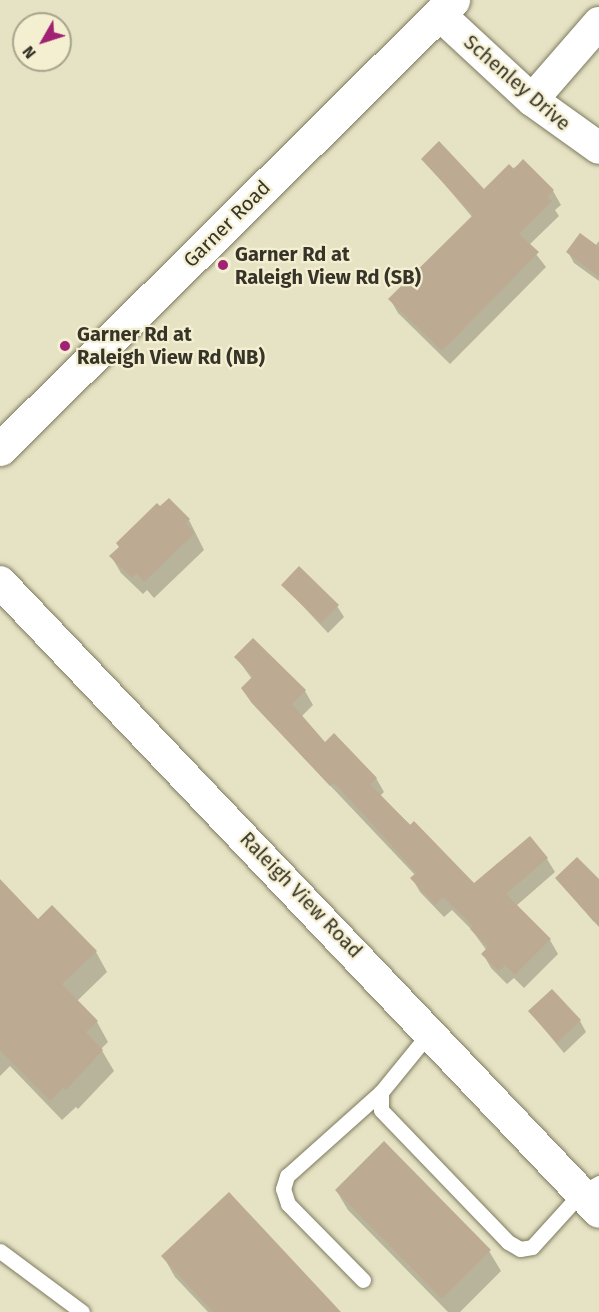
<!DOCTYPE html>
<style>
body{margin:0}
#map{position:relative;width:599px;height:1312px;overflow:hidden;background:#e6e2c4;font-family:"Fira Sans",sans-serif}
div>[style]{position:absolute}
.shadow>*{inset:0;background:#0003}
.building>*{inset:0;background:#bcab92}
.roads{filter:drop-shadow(0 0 2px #7f7b60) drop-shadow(0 0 2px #7f7b60)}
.service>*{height:15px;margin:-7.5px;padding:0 7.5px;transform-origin:7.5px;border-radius:7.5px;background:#fff}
.minor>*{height:32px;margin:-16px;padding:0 16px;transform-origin:16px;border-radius:16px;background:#fff}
.secondary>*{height:33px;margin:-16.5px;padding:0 16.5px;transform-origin:16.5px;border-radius:16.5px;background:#fff}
.dots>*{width:16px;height:16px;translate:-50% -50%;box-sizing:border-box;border:3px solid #f4efd1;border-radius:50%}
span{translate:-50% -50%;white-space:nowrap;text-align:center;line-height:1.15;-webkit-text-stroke:4.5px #f4efd1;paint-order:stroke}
.street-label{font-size:20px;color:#363429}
.poi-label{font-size:20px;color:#363429;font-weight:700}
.left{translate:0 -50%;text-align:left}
.north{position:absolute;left:12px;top:12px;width:60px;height:60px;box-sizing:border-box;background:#f4efd1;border:2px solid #a8a48e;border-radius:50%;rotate:231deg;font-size:16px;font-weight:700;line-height:24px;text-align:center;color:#363429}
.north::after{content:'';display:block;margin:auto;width:21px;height:27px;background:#a12172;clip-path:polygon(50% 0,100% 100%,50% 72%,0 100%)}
</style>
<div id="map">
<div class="shadow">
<i style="clip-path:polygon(423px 159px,484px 191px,523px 161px,553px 191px,561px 205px,555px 210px,559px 216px,529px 245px,546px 267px,450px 364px,398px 313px,390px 299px,473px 218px)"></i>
<i style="clip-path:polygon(599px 241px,599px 281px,574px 263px,568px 252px,595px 246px)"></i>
<i style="clip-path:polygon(189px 520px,204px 550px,154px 598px,147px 590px,143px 594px,121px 573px,111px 556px)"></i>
<i style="clip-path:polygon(283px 585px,337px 606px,344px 617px,328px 633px)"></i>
<i style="clip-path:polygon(236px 657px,305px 691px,313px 705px,301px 717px,325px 744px,376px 778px,384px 792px,380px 796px,474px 885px,547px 859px,555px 872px,516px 906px,550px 940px,558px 954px,524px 988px,514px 978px,507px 984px,491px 968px,483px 954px,487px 951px,471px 929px,452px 910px,444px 917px,420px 892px,412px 878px,415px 875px,251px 702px,243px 689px,252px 679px)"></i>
<i style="clip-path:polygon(557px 879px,599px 881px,599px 917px,594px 922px)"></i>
<i style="clip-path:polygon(0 882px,38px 921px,96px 952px,107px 972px,77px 1001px,97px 1022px,108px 1042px,101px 1049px,114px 1071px,78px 1109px,76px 1107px,62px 1120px,10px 1066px,0 1076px)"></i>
<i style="clip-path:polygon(530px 1012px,580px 1021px,586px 1032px,564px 1053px)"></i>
<i style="clip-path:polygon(336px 1190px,489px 1251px,501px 1271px,460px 1312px,448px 1312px,348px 1210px)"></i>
<i style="clip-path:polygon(163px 1256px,339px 1312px,208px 1312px,175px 1277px)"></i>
</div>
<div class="building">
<i style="clip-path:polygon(439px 141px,484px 189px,509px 164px,514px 169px,523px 159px,554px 190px,547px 197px,552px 201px,519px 234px,539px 252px,442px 351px,388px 299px,473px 215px,421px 159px)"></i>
<i style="clip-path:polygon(580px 233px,599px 247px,599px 277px,566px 252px)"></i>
<i style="clip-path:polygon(169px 498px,190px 519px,186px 523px,195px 533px,144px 582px,137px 574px,132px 578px,109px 556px,119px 547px,116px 543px,157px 503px,160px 506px)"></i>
<i style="clip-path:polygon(299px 566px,339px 605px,321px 623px,281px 585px)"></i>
<i style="clip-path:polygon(253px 638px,306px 690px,292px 704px,325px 742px,334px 733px,377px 778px,370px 784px,410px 825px,414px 821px,474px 883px,530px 836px,548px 858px,506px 894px,551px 939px,515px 975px,505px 965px,499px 971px,481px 954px,488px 947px,470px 929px,473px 926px,443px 897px,435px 905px,410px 878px,416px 873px,375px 827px,334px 783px,330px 786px,252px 703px,241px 688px,253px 676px,234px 657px)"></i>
<i style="clip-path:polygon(577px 857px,599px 879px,599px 927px,555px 878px)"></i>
<i style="clip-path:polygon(0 879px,38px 919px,52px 905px,97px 951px,62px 984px,98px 1021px,86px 1032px,103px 1050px,66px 1090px,63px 1088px,50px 1101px,0 1050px)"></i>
<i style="clip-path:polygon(552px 989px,581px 1020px,557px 1043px,528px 1011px)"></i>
<i style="clip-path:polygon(384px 1141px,491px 1250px,442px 1299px,335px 1190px)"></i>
<i style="clip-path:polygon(229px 1192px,341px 1312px,213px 1312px,161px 1256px)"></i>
</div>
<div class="roads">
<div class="service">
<i style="left:430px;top:1032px;width:77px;rotate:129.2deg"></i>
<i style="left:381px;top:1092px;width:18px;rotate:90deg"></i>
<i style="left:381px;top:1110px;width:183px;rotate:46.1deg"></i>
<i style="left:508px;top:1242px;width:14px;rotate:30deg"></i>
<i style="left:520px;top:1249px;width:12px;rotate:-9deg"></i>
<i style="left:532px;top:1247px;width:73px;rotate:-47.8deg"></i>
<i style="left:581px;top:1193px;width:21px;rotate:-29deg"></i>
<i style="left:0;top:1251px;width:102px;rotate:36.6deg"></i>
<i style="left:363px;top:1280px;width:107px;rotate:-134.6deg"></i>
<i style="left:288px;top:1204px;width:16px;rotate:-108deg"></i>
<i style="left:283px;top:1189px;width:14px;rotate:-73deg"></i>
<i style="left:287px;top:1176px;width:126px;rotate:-41.8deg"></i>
</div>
<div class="minor">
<i style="left:439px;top:14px;width:127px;rotate:42.8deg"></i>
<i style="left:532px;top:100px;width:82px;rotate:35.6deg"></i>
<i style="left:532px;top:100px;width:102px;rotate:-49deg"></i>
<i style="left:0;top:582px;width:869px;rotate:46.44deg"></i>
</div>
<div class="secondary">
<i style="left:0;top:449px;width:638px;rotate:-44.75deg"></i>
</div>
</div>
<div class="dots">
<i style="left:223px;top:265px;background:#a12172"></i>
<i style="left:65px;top:346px;background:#a12172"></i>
</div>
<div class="street-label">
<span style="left:517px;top:83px;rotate:41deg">Schenley Drive</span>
<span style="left:227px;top:224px;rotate:-45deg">Garner Road</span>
<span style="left:301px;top:895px;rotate:46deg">Raleigh View Road</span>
</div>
<div class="poi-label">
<span class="left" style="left:235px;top:266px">Garner Rd at<br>Raleigh View Rd (SB)</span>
<span class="left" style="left:77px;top:346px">Garner Rd at<br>Raleigh View Rd (NB)</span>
</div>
<div class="north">N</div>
</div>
